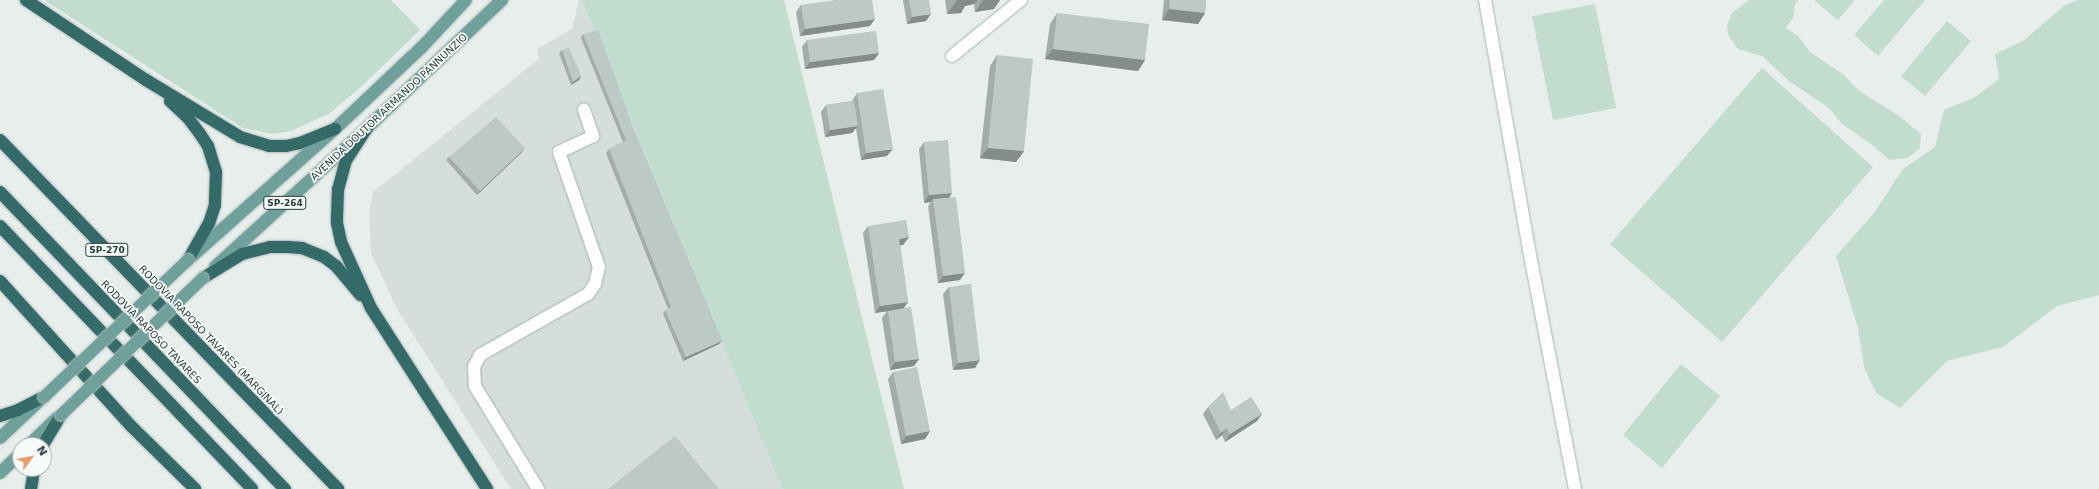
<!DOCTYPE html>
<style>
body{margin:0}
#map{position:relative;width:2099px;height:489px;overflow:hidden;background:#e7eeec;font-family:"DejaVu Sans",sans-serif}
div>[style]{position:absolute}
.built>*{inset:0;background:#d5dedb}
.green>*{inset:0;background:#c2ddcd}
.roads{filter:drop-shadow(0 0 1px #a9b6b4) drop-shadow(0 0 1px #a9b6b4)}
.minor>*{height:12px;margin:-6px;padding:0 6px;transform-origin:6px;border-radius:6px;background:#fff}
.major>*{height:12px;margin:-6px;padding:0 6px;transform-origin:6px;border-radius:6px;background:#6fa09b}
.highway>*{height:12px;margin:-6px;padding:0 6px;transform-origin:6px;border-radius:6px;background:#346a67}
.bridges{filter:drop-shadow(0 0 1px #c2c9c9) drop-shadow(0 0 1px #c2c9c9)}
.major-bridge>*{height:12px;margin:-6px;padding:0 6px;transform-origin:6px;border-radius:6px;background:#6fa09b}
.wall>*{inset:0;background:#a2adaa}
.shaded-wall>*{inset:0;background:#848d8b}
.building>*{inset:0;background:#bcc9c6}
span{translate:-50% -50%;white-space:nowrap;text-align:center;line-height:1.15;-webkit-text-stroke:3.5px #f7fbf9;paint-order:stroke}
.shield-label span{padding:1px 3px;background:#f7fbf9;border:1px solid;border-radius:3px;-webkit-text-stroke-width:0}
.shield-label{font-size:9px;color:#263f3d;font-weight:700}
.street-label{font-size:10px;color:#263f3d}
.north{position:absolute;left:12px;top:437px;width:40px;height:40px;box-sizing:border-box;background:#f7fbf9;border:1px solid #a3b0ae;border-radius:50%;rotate:58deg;font-size:11px;font-weight:700;line-height:16px;text-align:center;color:#263f3d}
.north::after{content:'';display:block;margin:auto;width:14px;height:18px;background:#e89d6b;clip-path:polygon(50% 0,100% 100%,50% 72%,0 100%)}
</style>
<div id="map">
<div class="built">
<i style="clip-path:polygon(579px 0,582px 0,782px 489px,511px 489px,397px 309px,371px 253px,369px 211px,373px 192px,539px 59px,537px 49px,572px 29px)"></i>
</div>
<div class="green">
<i style="clip-path:polygon(44px 0,391px 0,420px 30px,362px 86px,330px 113px,291px 131px,272px 134px,243px 128px)"></i>
<i style="clip-path:polygon(582px 0,784px 0,904px 489px,782px 489px)"></i>
<i style="clip-path:polygon(1749px 0,1798px 0,1795px 4px,1793px 18px,1786px 28px,1799px 37px,1810px 52px,1844px 75px,1858px 90px,1899px 116px,1921px 134px,1920px 148px,1907px 158px,1890px 160px,1868px 142px,1842px 124px,1829px 108px,1789px 81px,1762px 56px,1738px 49px,1728px 35px,1727px 25px,1732px 13px)"></i>
<i style="clip-path:polygon(1814px 0,1855px 0,1838px 20px)"></i>
<i style="clip-path:polygon(1884px 0,1925px 0,1878px 56px,1854px 35px)"></i>
<i style="clip-path:polygon(2077px 0,2099px 0,2099px 295px,2057px 306px,2003px 347px,1947px 361px,1900px 408px,1876px 393px,1864px 367px,1858px 328px,1836px 256px,1874px 213px,1903px 169px,1935px 147px,1944px 110px,1975px 97px,1999px 79px,1995px 54px,2023px 41px,2065px 5px)"></i>
<i style="clip-path:polygon(1595px 4px,1616px 108px,1553px 120px,1532px 16px)"></i>
<i style="clip-path:polygon(1947px 21px,1971px 41px,1925px 96px,1901px 76px)"></i>
<i style="clip-path:polygon(1762px 68px,1873px 167px,1722px 342px,1610px 244px)"></i>
<i style="clip-path:polygon(1681px 364px,1720px 396px,1662px 468px,1623px 435px)"></i>
</div>
<div class="roads">
<div class="minor">
<i style="left:1485px;top:0;width:254px;rotate:80deg"></i>
<i style="left:1529px;top:250px;width:243px;rotate:79.1deg"></i>
<i style="left:952px;top:56px;width:89px;rotate:-39.1deg"></i>
<i style="left:538px;top:489px;width:121px;rotate:-121.5deg"></i>
<i style="left:475px;top:386px;width:19px;rotate:-93deg"></i>
<i style="left:474px;top:367px;width:13px;rotate:-63deg"></i>
<i style="left:480px;top:355px;width:124px;rotate:-29.5deg"></i>
<i style="left:588px;top:294px;width:12px;rotate:-55deg"></i>
<i style="left:595px;top:284px;width:17px;rotate:-77deg"></i>
<i style="left:599px;top:267px;width:122px;rotate:-109.2deg"></i>
<i style="left:559px;top:152px;width:38px;rotate:-25deg"></i>
<i style="left:593px;top:136px;width:28px;rotate:-109deg"></i>
</div>
<div class="major">
<i style="left:190px;top:258px;width:194px;rotate:-41.7deg"></i>
<i style="left:335px;top:129px;width:120px;rotate:-43.3deg"></i>
<i style="left:422px;top:47px;width:64px;rotate:-46.9deg"></i>
<i style="left:215px;top:267px;width:206px;rotate:-42.4deg"></i>
<i style="left:367px;top:128px;width:186px;rotate:-43.5deg"></i>
<i style="left:0;top:438px;width:55px;rotate:-43.5deg"></i>
<i style="left:29px;top:445px;width:39px;rotate:-44deg"></i>
<i style="left:0;top:473px;width:28px;rotate:-44deg"></i>
</div>
<div class="highway">
<i style="left:26px;top:0;width:144px;rotate:33.7deg"></i>
<i style="left:146px;top:80px;width:110px;rotate:31.2deg"></i>
<i style="left:240px;top:137px;width:30px;rotate:17deg"></i>
<i style="left:269px;top:146px;width:17px"></i>
<i style="left:286px;top:146px;width:14px;rotate:-12deg"></i>
<i style="left:300px;top:143px;width:38px;rotate:-22deg"></i>
<i style="left:170px;top:101px;width:25px;rotate:43deg"></i>
<i style="left:188px;top:118px;width:20px;rotate:53deg"></i>
<i style="left:200px;top:134px;width:14px;rotate:56deg"></i>
<i style="left:208px;top:146px;width:27px;rotate:73deg"></i>
<i style="left:216px;top:172px;width:33px;rotate:92deg"></i>
<i style="left:215px;top:205px;width:19px;rotate:108deg"></i>
<i style="left:209px;top:223px;width:43px;rotate:119.6deg"></i>
<i style="left:367px;top:128px;width:38px;rotate:123deg"></i>
<i style="left:346px;top:160px;width:30px;rotate:105deg"></i>
<i style="left:338px;top:189px;width:34px;rotate:92deg"></i>
<i style="left:337px;top:223px;width:19px;rotate:78deg"></i>
<i style="left:341px;top:242px;width:72px;rotate:65.6deg"></i>
<i style="left:371px;top:308px;width:215px;rotate:57.3deg"></i>
<i style="left:0;top:140px;width:486px;rotate:45.9deg"></i>
<i style="left:0;top:192px;width:412px;rotate:46.2deg"></i>
<i style="left:0;top:226px;width:364px;rotate:46.2deg"></i>
<i style="left:203px;top:278px;width:46px;rotate:-31.6deg"></i>
<i style="left:242px;top:254px;width:29px;rotate:-14deg"></i>
<i style="left:270px;top:247px;width:18px"></i>
<i style="left:288px;top:247px;width:14px;rotate:4deg"></i>
<i style="left:302px;top:248px;width:24px;rotate:22deg"></i>
<i style="left:324px;top:257px;width:15px;rotate:37deg"></i>
<i style="left:336px;top:266px;width:38px;rotate:50deg"></i>
<i style="left:0;top:281px;width:195px;rotate:47.9deg"></i>
<i style="left:131px;top:426px;width:90px;rotate:44.5deg"></i>
<i style="left:0;top:416px;width:19px;rotate:-18deg"></i>
<i style="left:18px;top:410px;width:29px;rotate:-27deg"></i>
<i style="left:43px;top:445px;width:35px;rotate:-59deg"></i>
<i style="left:31px;top:489px;width:20px;rotate:-81deg"></i>
</div>
</div>
<div class="bridges">
<div class="major-bridge">
<i style="left:44px;top:397px;width:199px;rotate:-43.6deg"></i>
<i style="left:61px;top:415px;width:197px;rotate:-44deg"></i>
</div>
</div>
<div class="wall">
<i style="clip-path:polygon(903px 0,929px 0,926px 21px,907px 24px)"></i>
<i style="clip-path:polygon(945px 0,1000px 0,994px 9px,975px 12px,974px 4px,965px 6px,961px 13px,947px 14px)"></i>
<i style="clip-path:polygon(1164px 0,1206px 0,1205px 13px,1198px 24px,1162px 20px)"></i>
<i style="clip-path:polygon(801px 5px,870px 26px,800px 36px,796px 12px)"></i>
<i style="clip-path:polygon(1057px 13px,1145px 60px,1138px 71px,1045px 59px,1050px 24px)"></i>
<i style="clip-path:polygon(583px 34px,636px 135px,722px 341px,719px 344px,683px 361px,663px 314px,665px 310px,668px 309px,606px 153px,609px 149px,623px 142px,581px 38px)"></i>
<i style="clip-path:polygon(807px 40px,879px 53px,874px 60px,805px 69px,802px 47px)"></i>
<i style="clip-path:polygon(562px 50px,581px 76px,579px 80px,571px 85px,559px 53px)"></i>
<i style="clip-path:polygon(997px 55px,1024px 151px,1016px 162px,980px 158px,990px 66px)"></i>
<i style="clip-path:polygon(857px 93px,887px 156px,861px 160px,856px 128px,852px 133px,825px 137px,821px 112px,826px 105px,852px 101px)"></i>
<i style="clip-path:polygon(924px 142px,950px 197px,960px 280px,938px 283px,928px 206px,931px 202px,924px 203px,919px 149px)"></i>
<i style="clip-path:polygon(522px 152px,477px 195px,446px 160px,449px 157px)"></i>
<i style="clip-path:polygon(868px 226px,909px 237px,903px 245px,900px 245px,908px 302px,904px 308px,919px 359px,914px 366px,890px 370px,882px 318px,887px 311px,875px 313px,863px 233px)"></i>
<i style="clip-path:polygon(949px 287px,975px 368px,953px 370px,943px 294px)"></i>
<i style="clip-path:polygon(893px 372px,930px 431px,925px 439px,901px 444px,888px 379px)"></i>
<i style="clip-path:polygon(1208px 407px,1231px 410px,1262px 414px,1257px 421px,1225px 442px,1222px 435px,1216px 440px,1203px 414px)"></i>
</div>
<div class="shaded-wall">
<i style="clip-path:polygon(957px 0,978px 0,974px 4px,965px 6px,961px 13px,947px 14px)"></i>
<i style="clip-path:polygon(983px 0,1000px 0,994px 9px,975px 12px)"></i>
<i style="clip-path:polygon(1169px 9px,1205px 13px,1198px 24px,1162px 20px)"></i>
<i style="clip-path:polygon(931px 14px,926px 21px,907px 24px,912px 17px)"></i>
<i style="clip-path:polygon(875px 19px,870px 26px,800px 36px,805px 29px)"></i>
<i style="clip-path:polygon(1053px 49px,1145px 60px,1138px 71px,1045px 59px)"></i>
<i style="clip-path:polygon(879px 53px,874px 60px,805px 69px,810px 62px)"></i>
<i style="clip-path:polygon(581px 76px,579px 80px,571px 85px,573px 82px)"></i>
<i style="clip-path:polygon(858px 126px,852px 133px,825px 137px,830px 130px)"></i>
<i style="clip-path:polygon(525px 148px,522px 152px,477px 195px,480px 191px)"></i>
<i style="clip-path:polygon(988px 148px,1024px 151px,1016px 162px,980px 158px)"></i>
<i style="clip-path:polygon(893px 149px,887px 156px,861px 160px,866px 153px)"></i>
<i style="clip-path:polygon(952px 193px,947px 201px,933px 199px,931px 202px,924px 203px,929px 195px)"></i>
<i style="clip-path:polygon(909px 237px,903px 245px,893px 246px,899px 239px)"></i>
<i style="clip-path:polygon(965px 273px,960px 280px,938px 283px,943px 276px)"></i>
<i style="clip-path:polygon(908px 302px,903px 309px,875px 313px,880px 306px)"></i>
<i style="clip-path:polygon(722px 341px,719px 344px,683px 361px,686px 357px)"></i>
<i style="clip-path:polygon(919px 359px,914px 366px,890px 370px,895px 362px)"></i>
<i style="clip-path:polygon(980px 360px,975px 368px,953px 370px,958px 363px)"></i>
<i style="clip-path:polygon(1262px 414px,1257px 421px,1225px 442px,1230px 434px)"></i>
<i style="clip-path:polygon(1227px 428px,1222px 435px,1216px 440px,1221px 433px)"></i>
<i style="clip-path:polygon(930px 431px,925px 439px,901px 444px,906px 436px)"></i>
</div>
<div class="building">
<i style="clip-path:polygon(836px 0,872px 0,875px 19px,805px 29px,801px 5px)"></i>
<i style="clip-path:polygon(909px 0,929px 0,931px 14px,912px 17px)"></i>
<i style="clip-path:polygon(1170px 0,1206px 0,1205px 13px,1169px 9px)"></i>
<i style="clip-path:polygon(1057px 13px,1149px 24px,1145px 60px,1053px 49px)"></i>
<i style="clip-path:polygon(598px 30px,636px 135px,722px 341px,686px 357px,665px 310px,671px 307px,609px 149px,626px 140px,583px 34px)"></i>
<i style="clip-path:polygon(876px 31px,879px 53px,810px 62px,807px 40px)"></i>
<i style="clip-path:polygon(569px 47px,581px 76px,573px 82px,562px 50px)"></i>
<i style="clip-path:polygon(997px 55px,1033px 59px,1024px 151px,988px 148px)"></i>
<i style="clip-path:polygon(883px 89px,893px 149px,866px 153px,857px 93px)"></i>
<i style="clip-path:polygon(854px 101px,858px 126px,830px 130px,826px 105px)"></i>
<i style="clip-path:polygon(496px 117px,525px 148px,480px 191px,449px 157px)"></i>
<i style="clip-path:polygon(948px 140px,952px 193px,929px 195px,924px 142px)"></i>
<i style="clip-path:polygon(956px 197px,965px 273px,943px 276px,933px 199px)"></i>
<i style="clip-path:polygon(906px 220px,909px 237px,899px 239px,908px 302px,880px 306px,868px 226px)"></i>
<i style="clip-path:polygon(971px 284px,980px 360px,958px 363px,949px 287px)"></i>
<i style="clip-path:polygon(911px 307px,919px 359px,895px 362px,888px 311px)"></i>
<i style="clip-path:polygon(917px 367px,930px 431px,906px 436px,893px 372px)"></i>
<i style="clip-path:polygon(1223px 392px,1231px 410px,1251px 397px,1262px 414px,1230px 434px,1227px 428px,1221px 433px,1208px 407px)"></i>
<i style="clip-path:polygon(675px 436px,719px 489px,608px 489px)"></i>
</div>
<div class="shield-label">
<span style="left:285px;top:203px">SP-264</span>
<span style="left:107px;top:250px">SP-270</span>
</div>
<div class="street-label">
<span style="left:389px;top:107px;rotate:-43deg">AVENIDA DOUTOR ARMANDO PANNUNZIO</span>
<span style="left:151px;top:332px;rotate:46deg">RODOVIA RAPOSO TAVARES</span>
<span style="left:211px;top:340px;rotate:46deg">RODOVIA RAPOSO TAVARES (MARGINAL)</span>
</div>
<div class="north">N</div>
</div>
